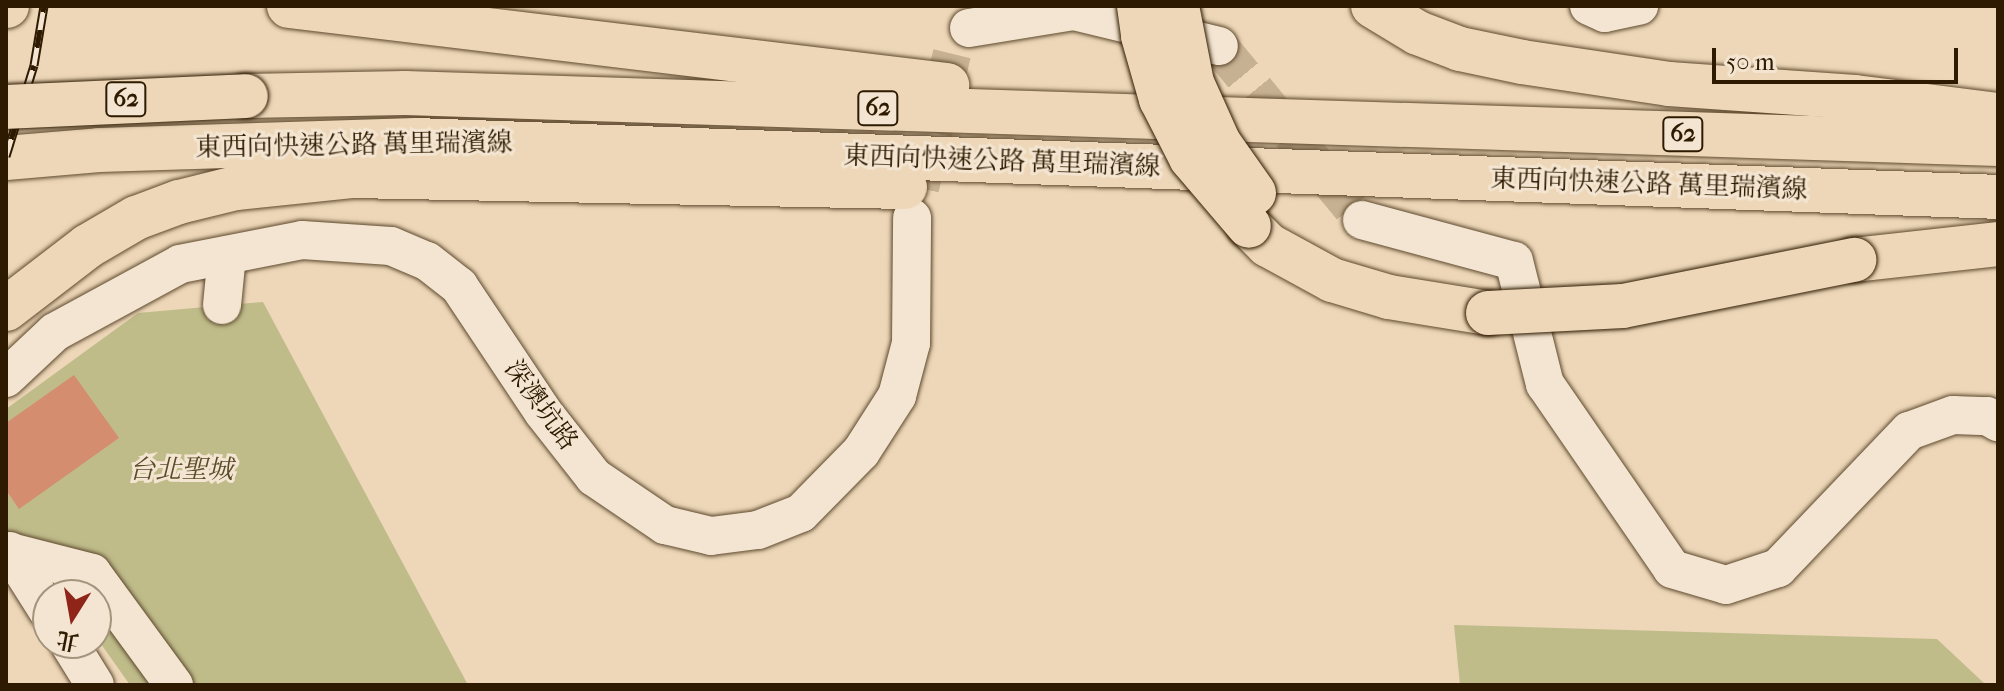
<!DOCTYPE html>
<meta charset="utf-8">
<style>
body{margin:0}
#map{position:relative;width:2004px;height:691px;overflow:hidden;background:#edd7b8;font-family:"IM FELL French Canon","Noto Serif TC",serif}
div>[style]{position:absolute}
.green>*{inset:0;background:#bfbc8a}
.building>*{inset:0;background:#d58d6f}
.minor-tunnel>*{height:38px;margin-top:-19px;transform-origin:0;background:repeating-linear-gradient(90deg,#c7b193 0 38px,transparent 0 57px)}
.roads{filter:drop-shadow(0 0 2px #5e492e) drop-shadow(0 0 2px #5e492e)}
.minor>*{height:38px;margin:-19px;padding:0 19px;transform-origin:19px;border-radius:19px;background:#f3e5d1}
.highway>*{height:44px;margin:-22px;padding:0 22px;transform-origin:22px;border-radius:22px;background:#edd7b8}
.rail>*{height:9px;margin-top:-4.5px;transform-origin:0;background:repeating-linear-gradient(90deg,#f3e5d1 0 18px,#2e1a00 0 36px);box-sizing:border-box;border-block:2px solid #2e1a00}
.bridges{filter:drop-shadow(0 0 2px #2e1a00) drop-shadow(0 0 2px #2e1a00)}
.highway-bridge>*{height:44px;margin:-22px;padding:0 22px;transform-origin:22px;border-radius:22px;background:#edd7b8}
span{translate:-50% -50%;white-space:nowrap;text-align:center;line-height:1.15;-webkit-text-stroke:6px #f3e5d1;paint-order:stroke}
.shield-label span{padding:2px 6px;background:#f3e5d1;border:2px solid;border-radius:6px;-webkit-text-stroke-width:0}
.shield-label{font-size:24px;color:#2e1a00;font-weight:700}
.street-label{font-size:26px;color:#2e1a00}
.park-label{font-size:26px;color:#5a4b29;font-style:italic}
.frame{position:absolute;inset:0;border:8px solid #2e1a00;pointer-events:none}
.north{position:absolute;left:32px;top:579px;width:80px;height:80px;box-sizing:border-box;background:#f3e5d1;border:2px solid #a4947d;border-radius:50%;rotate:191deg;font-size:22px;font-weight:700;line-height:32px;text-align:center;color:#2e1a00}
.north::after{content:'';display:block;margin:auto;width:28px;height:36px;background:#8f2418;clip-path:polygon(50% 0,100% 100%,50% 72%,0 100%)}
.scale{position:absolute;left:1712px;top:48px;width:246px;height:36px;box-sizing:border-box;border:4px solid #2e1a00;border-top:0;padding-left:10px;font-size:24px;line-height:28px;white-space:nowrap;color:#2e1a00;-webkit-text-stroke:6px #f3e5d1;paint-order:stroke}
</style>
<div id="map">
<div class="green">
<i style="clip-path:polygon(263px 302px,468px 685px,130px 685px,96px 637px,96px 595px,67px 595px,27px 538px,6px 532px,6px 409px,138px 313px)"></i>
<i style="clip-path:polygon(1454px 625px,1937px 639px,1986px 685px,1460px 685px)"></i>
</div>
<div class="building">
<i style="clip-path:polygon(74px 375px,119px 438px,19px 509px,6px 490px,6px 423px)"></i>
</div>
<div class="minor-tunnel">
<i style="left:1219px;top:46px;width:225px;rotate:50.6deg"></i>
<i style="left:920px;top:188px;width:138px;rotate:-76.6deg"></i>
</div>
<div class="roads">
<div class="minor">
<i style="left:1589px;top:6px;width:17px;rotate:24deg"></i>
<i style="left:1605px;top:13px;width:35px;rotate:-12deg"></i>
<i style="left:969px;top:28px;width:106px;rotate:-9.2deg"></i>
<i style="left:1074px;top:11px;width:149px;rotate:13.6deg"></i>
<i style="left:1362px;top:220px;width:157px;rotate:15.1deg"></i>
<i style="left:1514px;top:261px;width:127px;rotate:75.9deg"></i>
<i style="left:1545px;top:384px;width:224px;rotate:55.5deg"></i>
<i style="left:1672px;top:569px;width:56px;rotate:16.5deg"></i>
<i style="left:1726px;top:585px;width:55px;rotate:-18.1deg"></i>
<i style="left:1778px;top:568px;width:190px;rotate:-46.3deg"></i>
<i style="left:1909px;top:431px;width:47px;rotate:-20deg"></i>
<i style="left:1953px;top:415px;width:34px;rotate:2deg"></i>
<i style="left:1987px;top:416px;width:13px;rotate:29deg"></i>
<i style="left:222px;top:305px;width:50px;rotate:-84.3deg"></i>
<i style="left:6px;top:378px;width:67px;rotate:-43.2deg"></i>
<i style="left:55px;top:332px;width:142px;rotate:-28.5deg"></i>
<i style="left:180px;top:264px;width:124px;rotate:-11.1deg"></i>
<i style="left:302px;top:240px;width:89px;rotate:3.9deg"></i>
<i style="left:391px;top:246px;width:39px;rotate:23deg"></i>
<i style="left:427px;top:261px;width:41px;rotate:38deg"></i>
<i style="left:459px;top:286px;width:151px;rotate:56.3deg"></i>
<i style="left:543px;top:412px;width:83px;rotate:51.9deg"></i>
<i style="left:594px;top:477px;width:86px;rotate:34.1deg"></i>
<i style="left:665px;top:525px;width:47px;rotate:13.4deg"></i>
<i style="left:711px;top:536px;width:47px;rotate:-7.3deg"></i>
<i style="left:758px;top:530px;width:46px;rotate:-21.6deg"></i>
<i style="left:801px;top:513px;width:86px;rotate:-45.5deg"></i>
<i style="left:861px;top:452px;width:67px;rotate:-57.3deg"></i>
<i style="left:897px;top:396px;width:55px;rotate:-75.2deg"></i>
<i style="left:911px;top:343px;width:125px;rotate:-89.5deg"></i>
<i style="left:6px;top:551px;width:89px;rotate:14.3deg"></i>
<i style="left:92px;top:573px;width:139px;rotate:53.8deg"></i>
<i style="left:10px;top:551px;width:71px;rotate:57.7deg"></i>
<i style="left:69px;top:643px;width:49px;rotate:58.2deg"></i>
</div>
<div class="highway">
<i style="left:6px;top:6px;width:1px"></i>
<i style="left:289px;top:6px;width:663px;rotate:6.85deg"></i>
<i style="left:1373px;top:6px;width:52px;rotate:31deg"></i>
<i style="left:1418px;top:33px;width:45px;rotate:20.9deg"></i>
<i style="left:1460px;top:49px;width:63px;rotate:11.8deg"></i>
<i style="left:1522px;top:62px;width:149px;rotate:8.5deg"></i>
<i style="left:1669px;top:84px;width:186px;rotate:4deg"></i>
<i style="left:1855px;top:97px;width:144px;rotate:7.2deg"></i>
<i style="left:246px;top:96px;width:159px;rotate:-1.1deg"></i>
<i style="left:405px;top:93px;width:1594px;rotate:1.83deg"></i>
<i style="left:6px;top:158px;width:93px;rotate:-4.9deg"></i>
<i style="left:99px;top:150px;width:317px;rotate:-1.8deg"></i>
<i style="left:416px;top:140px;width:1583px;rotate:2.06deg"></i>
<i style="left:1249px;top:226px;width:27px;rotate:45deg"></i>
<i style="left:1268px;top:245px;width:73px;rotate:28.7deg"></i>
<i style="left:1332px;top:280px;width:59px;rotate:16.6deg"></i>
<i style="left:1389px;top:297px;width:100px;rotate:9.2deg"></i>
<i style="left:1854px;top:260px;width:145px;rotate:-6.3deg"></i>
<i style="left:6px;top:309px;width:103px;rotate:-37.5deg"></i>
<i style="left:88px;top:246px;width:56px;rotate:-30.3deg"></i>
<i style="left:136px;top:218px;width:46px;rotate:-20.4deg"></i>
<i style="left:179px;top:202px;width:59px;rotate:-13.8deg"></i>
<i style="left:236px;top:188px;width:118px;rotate:-5.9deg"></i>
<i style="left:353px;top:176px;width:552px;rotate:1.14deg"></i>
</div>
</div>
<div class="rail">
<i style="left:6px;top:156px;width:95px;rotate:-72.9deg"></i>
<i style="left:34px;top:65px;width:60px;rotate:-80.4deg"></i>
</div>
<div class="bridges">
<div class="highway-bridge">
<i style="left:1139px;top:6px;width:30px;rotate:82deg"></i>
<i style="left:1143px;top:36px;width:66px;rotate:74.1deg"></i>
<i style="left:1161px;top:99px;width:66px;rotate:63deg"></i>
<i style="left:1191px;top:158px;width:89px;rotate:49.5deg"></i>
<i style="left:1177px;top:6px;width:78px;rotate:79deg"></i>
<i style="left:1192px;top:83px;width:66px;rotate:65.8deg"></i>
<i style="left:1219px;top:143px;width:61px;rotate:55deg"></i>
<i style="left:6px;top:107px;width:240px;rotate:-2.6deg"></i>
<i style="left:1488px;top:313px;width:135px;rotate:-3deg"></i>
<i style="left:1623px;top:306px;width:236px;rotate:-11.3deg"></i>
</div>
</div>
<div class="shield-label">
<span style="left:126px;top:99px">62</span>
<span style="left:878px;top:108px">62</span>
<span style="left:1683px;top:134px">62</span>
</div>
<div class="street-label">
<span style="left:354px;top:145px;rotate:-1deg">東西向快速公路 萬里瑞濱線</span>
<span style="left:1002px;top:161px;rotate:2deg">東西向快速公路 萬里瑞濱線</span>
<span style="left:1649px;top:184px;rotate:2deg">東西向快速公路 萬里瑞濱線</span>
<span style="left:541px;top:405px;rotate:54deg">深澳坑路</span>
</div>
<div class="park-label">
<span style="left:181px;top:470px">台北聖城</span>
</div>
<div class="frame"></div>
<div class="north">北</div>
<div class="scale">50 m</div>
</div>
